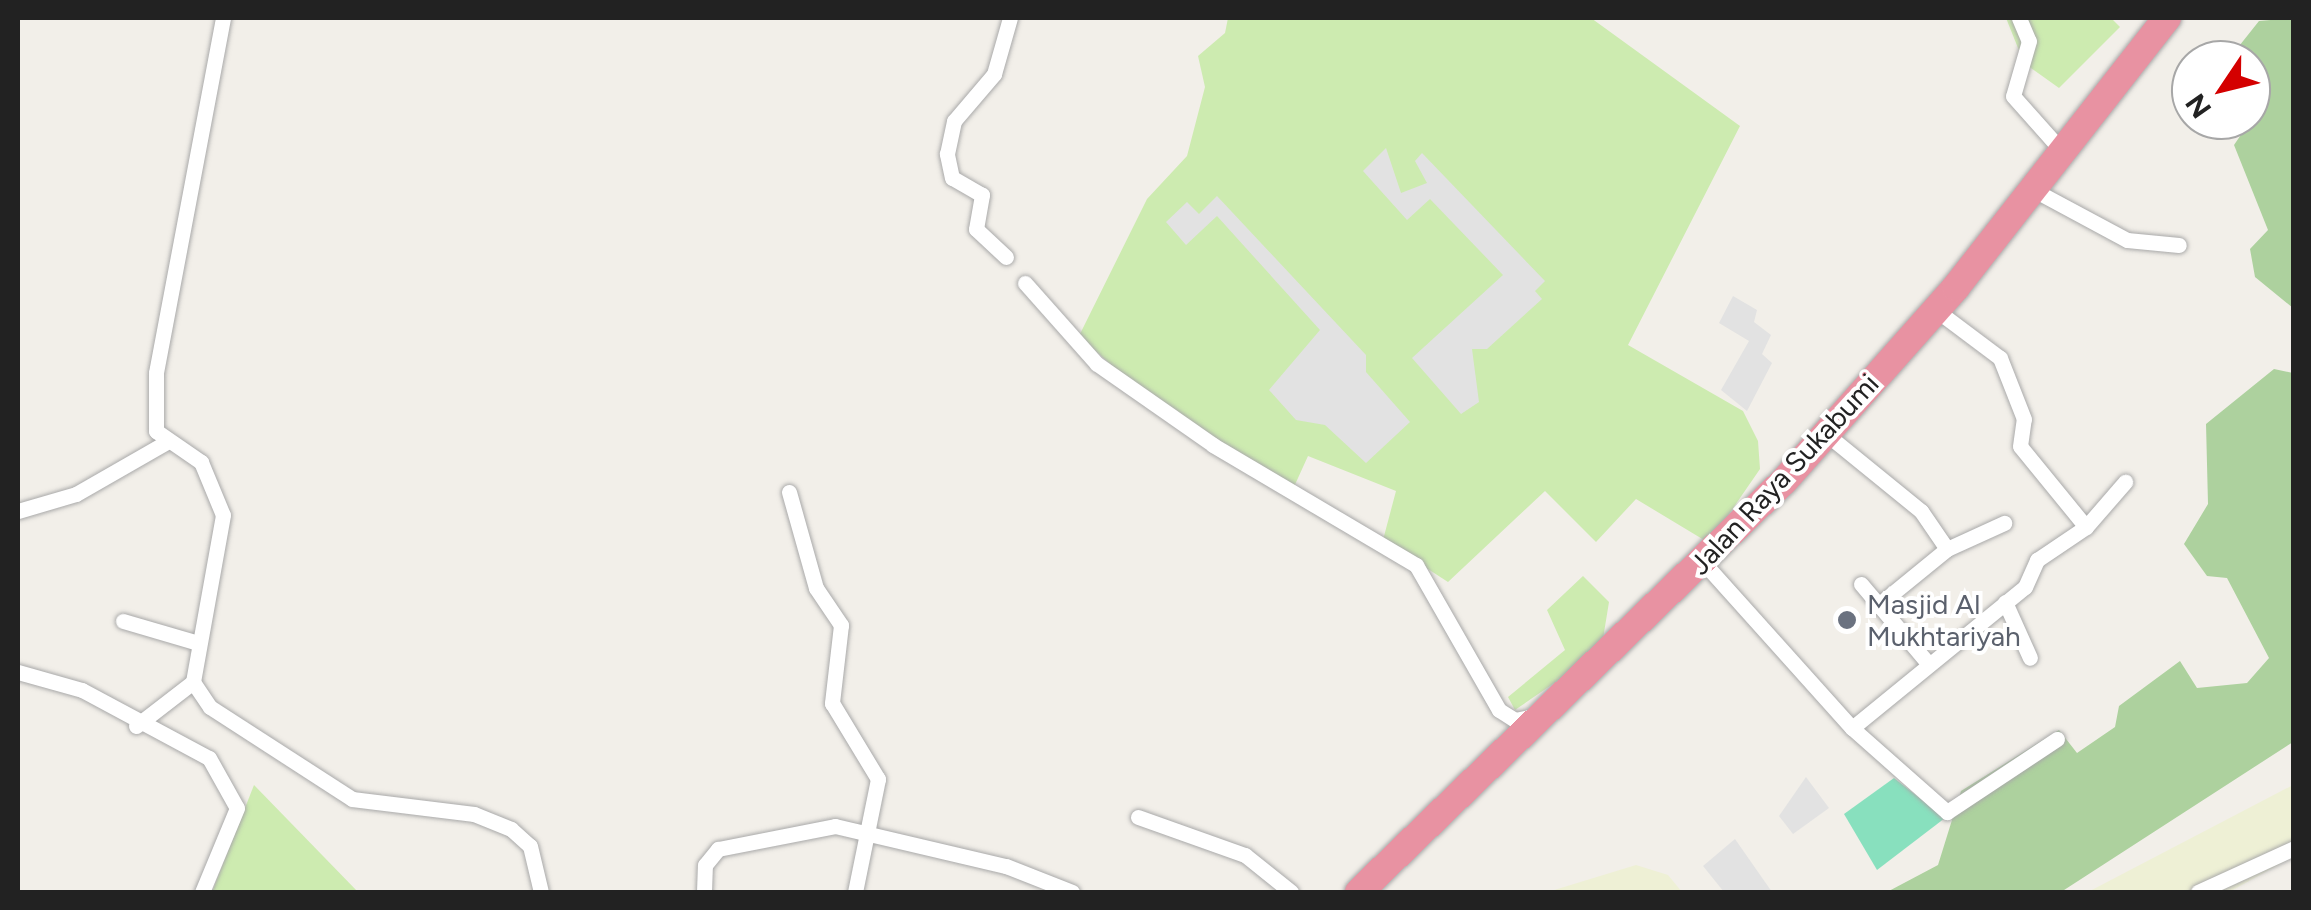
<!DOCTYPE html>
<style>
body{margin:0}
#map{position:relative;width:2311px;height:910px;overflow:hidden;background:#f2efe9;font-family:Figtree,sans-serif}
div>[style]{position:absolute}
.farmland>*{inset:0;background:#eef0d5}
.grass>*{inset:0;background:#cdebb0}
.forest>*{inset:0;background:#add19e}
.pitch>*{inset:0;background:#88e0be}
.parking>*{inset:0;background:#e2e2e2}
.roads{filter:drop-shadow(0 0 2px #a9a9a9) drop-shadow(0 0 2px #a9a9a9)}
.street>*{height:15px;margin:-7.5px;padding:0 7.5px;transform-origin:7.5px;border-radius:7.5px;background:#fff}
.highway>*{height:28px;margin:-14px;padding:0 14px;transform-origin:14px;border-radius:14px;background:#e892a2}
.dots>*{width:28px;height:28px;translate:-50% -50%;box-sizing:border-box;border:5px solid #fff;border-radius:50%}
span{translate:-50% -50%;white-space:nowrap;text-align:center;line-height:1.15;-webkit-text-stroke:8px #fff;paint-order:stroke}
.street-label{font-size:28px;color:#222}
.worship-label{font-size:28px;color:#5b616d}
.left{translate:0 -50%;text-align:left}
.frame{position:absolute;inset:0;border:20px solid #222;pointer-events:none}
.north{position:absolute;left:2171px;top:40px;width:100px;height:100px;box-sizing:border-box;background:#fff;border:2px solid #a7a7a7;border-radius:50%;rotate:235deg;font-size:28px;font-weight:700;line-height:40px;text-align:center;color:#222}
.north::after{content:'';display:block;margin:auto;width:35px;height:45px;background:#d40000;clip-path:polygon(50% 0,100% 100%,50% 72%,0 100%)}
</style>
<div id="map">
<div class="farmland">
<i style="clip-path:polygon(2293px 785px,2293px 857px,2229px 892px,2088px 892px)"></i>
<i style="clip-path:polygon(1636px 865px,1668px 875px,1682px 892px,1551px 891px)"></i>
</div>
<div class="grass">
<i style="clip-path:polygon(1228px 18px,1591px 18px,1740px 126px,1628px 345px,1743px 411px,1758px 441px,1760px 469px,1709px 543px,1636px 499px,1596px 542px,1545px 491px,1448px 582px,1383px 540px,1396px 491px,1308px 456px,1293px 489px,1188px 434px,1079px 336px,1147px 199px,1187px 156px,1205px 87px,1198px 56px,1225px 33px)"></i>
<i style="clip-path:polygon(2006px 18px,2111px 18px,2120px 27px,2059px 88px,2024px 63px)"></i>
<i style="clip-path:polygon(1583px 576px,1609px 602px,1601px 651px,1515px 710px,1508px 697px,1565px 650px,1547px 610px)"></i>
<i style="clip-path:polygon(254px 785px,358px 892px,212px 892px)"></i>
</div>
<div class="forest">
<i style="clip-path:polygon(2294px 18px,2294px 308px,2293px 308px,2255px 277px,2250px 249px,2268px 230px,2234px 145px,2251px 120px,2251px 60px,2228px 60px,2259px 21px)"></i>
<i style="clip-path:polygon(2274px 369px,2293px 373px,2293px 742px,2061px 892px,1887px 892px,1938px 865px,1961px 791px,2059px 730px,2077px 753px,2115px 727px,2119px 706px,2180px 661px,2197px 688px,2247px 683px,2269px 658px,2227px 578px,2207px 576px,2184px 544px,2208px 504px,2206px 424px)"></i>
</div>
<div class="pitch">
<i style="clip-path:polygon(1894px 778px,1945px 818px,1877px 870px,1844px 814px)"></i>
</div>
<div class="parking">
<i style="clip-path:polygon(1386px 148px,1401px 193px,1427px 183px,1415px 161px,1422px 153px,1545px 281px,1535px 291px,1542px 299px,1487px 349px,1472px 349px,1479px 402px,1461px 414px,1412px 358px,1503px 275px,1430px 199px,1407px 220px,1363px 171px)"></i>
<i style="clip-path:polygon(1217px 196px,1366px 355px,1366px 372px,1410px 422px,1366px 463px,1325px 425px,1296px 420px,1269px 390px,1320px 330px,1217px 216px,1186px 245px,1166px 222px,1187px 202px,1199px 214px)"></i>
<i style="clip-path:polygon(1733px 296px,1757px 310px,1754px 322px,1771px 335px,1762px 354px,1772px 363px,1747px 411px,1721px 390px,1749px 341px,1719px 323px)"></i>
<i style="clip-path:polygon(1806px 777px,1829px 808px,1793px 834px,1779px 816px)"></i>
<i style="clip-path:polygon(1735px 839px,1772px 892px,1724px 892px,1703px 866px)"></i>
</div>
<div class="roads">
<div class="street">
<i style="left:223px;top:18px;width:361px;rotate:100.7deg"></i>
<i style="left:156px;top:373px;width:58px;rotate:90deg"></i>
<i style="left:156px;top:431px;width:55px;rotate:34.6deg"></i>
<i style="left:201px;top:462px;width:57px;rotate:67.5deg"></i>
<i style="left:223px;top:515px;width:170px;rotate:100.2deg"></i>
<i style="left:193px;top:682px;width:30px;rotate:56deg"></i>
<i style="left:210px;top:707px;width:169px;rotate:32.9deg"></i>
<i style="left:352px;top:799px;width:123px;rotate:7deg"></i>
<i style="left:474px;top:814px;width:40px;rotate:22deg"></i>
<i style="left:511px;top:829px;width:25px;rotate:42deg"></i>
<i style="left:530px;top:846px;width:47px;rotate:76.6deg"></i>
<i style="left:2019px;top:18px;width:25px;rotate:67deg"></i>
<i style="left:2029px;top:41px;width:57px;rotate:106.2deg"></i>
<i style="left:2013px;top:96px;width:72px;rotate:48.4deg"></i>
<i style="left:2032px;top:189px;width:108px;rotate:28.2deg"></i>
<i style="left:2127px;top:240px;width:52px;rotate:5.5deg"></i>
<i style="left:1006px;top:257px;width:41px;rotate:-137deg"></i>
<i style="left:976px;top:229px;width:35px;rotate:-80deg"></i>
<i style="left:982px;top:195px;width:34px;rotate:-150deg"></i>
<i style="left:952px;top:178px;width:25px;rotate:-102deg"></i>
<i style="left:947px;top:154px;width:34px;rotate:-78deg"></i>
<i style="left:954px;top:121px;width:62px;rotate:-49.6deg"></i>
<i style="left:994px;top:74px;width:58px;rotate:-74.1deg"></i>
<i style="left:1025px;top:283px;width:108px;rotate:48.4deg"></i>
<i style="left:1097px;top:364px;width:141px;rotate:34.9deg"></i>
<i style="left:1213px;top:445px;width:236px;rotate:30.6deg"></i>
<i style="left:1416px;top:565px;width:167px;rotate:60.2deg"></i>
<i style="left:1499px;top:710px;width:19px;rotate:32deg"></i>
<i style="left:1515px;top:720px;width:19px;rotate:-12deg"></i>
<i style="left:1825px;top:433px;width:124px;rotate:39.1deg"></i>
<i style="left:1921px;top:511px;width:46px;rotate:55.6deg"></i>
<i style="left:789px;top:492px;width:100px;rotate:74.3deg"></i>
<i style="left:816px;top:588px;width:45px;rotate:56deg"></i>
<i style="left:841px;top:625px;width:79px;rotate:96.6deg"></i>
<i style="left:832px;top:703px;width:89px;rotate:58.8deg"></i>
<i style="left:878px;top:779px;width:115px;rotate:101.5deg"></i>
<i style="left:18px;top:511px;width:60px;rotate:-16.3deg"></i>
<i style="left:76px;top:494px;width:103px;rotate:-29.8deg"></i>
<i style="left:2086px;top:527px;width:60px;rotate:-49.1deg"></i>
<i style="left:1703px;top:562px;width:223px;rotate:48.1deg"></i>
<i style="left:1852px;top:728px;width:127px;rotate:41.5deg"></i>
<i style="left:1947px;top:812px;width:132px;rotate:-33.6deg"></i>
<i style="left:1861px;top:584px;width:101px;rotate:49.8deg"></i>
<i style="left:2005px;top:602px;width:61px;rotate:65.9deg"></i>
<i style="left:1877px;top:606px;width:90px;rotate:-39.2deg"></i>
<i style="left:1947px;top:549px;width:63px;rotate:-24.5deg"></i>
<i style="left:123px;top:621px;width:78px;rotate:16.3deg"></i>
<i style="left:18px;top:672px;width:66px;rotate:15.7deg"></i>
<i style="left:82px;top:690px;width:144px;rotate:28.2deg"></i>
<i style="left:209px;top:758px;width:57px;rotate:60.8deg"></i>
<i style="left:237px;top:808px;width:91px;rotate:112.6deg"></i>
<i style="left:136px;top:726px;width:72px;rotate:-37.7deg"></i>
<i style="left:1852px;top:728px;width:223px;rotate:-39.2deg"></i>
<i style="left:2025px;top:587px;width:30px;rotate:-66deg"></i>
<i style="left:2037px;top:560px;width:59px;rotate:-34deg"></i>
<i style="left:2086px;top:527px;width:104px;rotate:-129.2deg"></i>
<i style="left:2020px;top:446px;width:27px;rotate:-82deg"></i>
<i style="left:2024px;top:419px;width:66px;rotate:-111.5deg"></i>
<i style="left:2000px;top:358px;width:80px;rotate:-143.1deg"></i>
<i style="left:1138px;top:817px;width:114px;rotate:19.6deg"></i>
<i style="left:1245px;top:855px;width:59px;rotate:38.8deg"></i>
<i style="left:704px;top:892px;width:27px;rotate:-88deg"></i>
<i style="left:705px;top:865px;width:21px;rotate:-51deg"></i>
<i style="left:718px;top:849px;width:119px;rotate:-11.1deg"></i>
<i style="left:835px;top:826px;width:176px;rotate:13.2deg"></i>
<i style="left:1006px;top:866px;width:71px;rotate:21.5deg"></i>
<i style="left:2198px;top:892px;width:106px;rotate:-24.6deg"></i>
</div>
<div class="highway">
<i style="left:1359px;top:892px;width:591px;rotate:-44.04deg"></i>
<i style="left:1784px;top:481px;width:259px;rotate:-48.4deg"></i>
<i style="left:1956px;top:287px;width:342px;rotate:-51.9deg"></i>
</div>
</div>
<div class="dots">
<i style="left:1847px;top:620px;background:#6b7280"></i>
</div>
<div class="street-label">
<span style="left:1784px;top:474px;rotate:-47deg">Jalan Raya Sukabumi</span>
</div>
<div class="worship-label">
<span class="left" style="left:1867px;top:620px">Masjid Al<br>Mukhtariyah</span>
</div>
<div class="frame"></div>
<div class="north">N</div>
</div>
